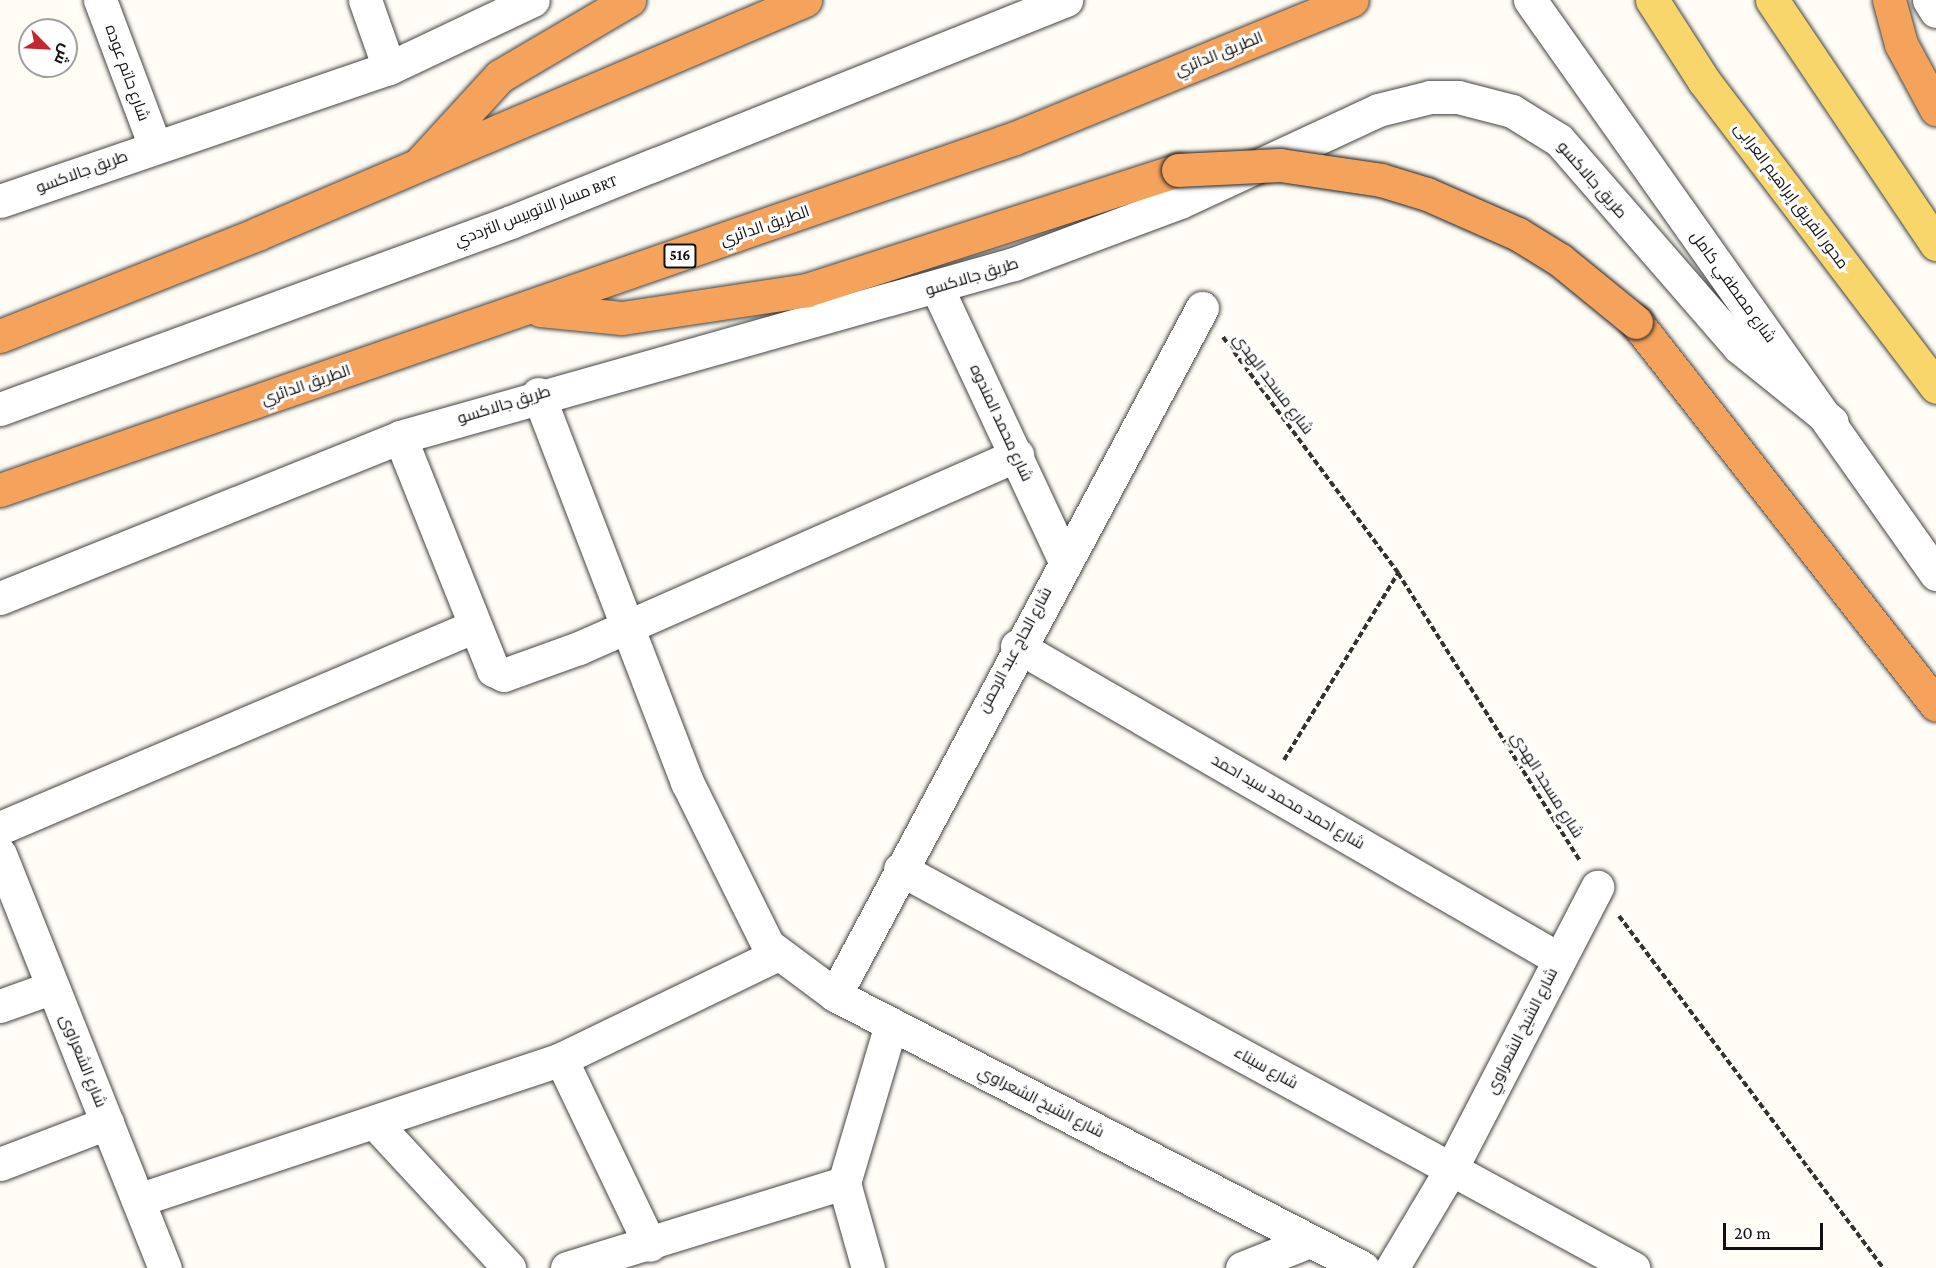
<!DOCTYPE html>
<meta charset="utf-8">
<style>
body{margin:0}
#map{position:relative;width:1936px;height:1268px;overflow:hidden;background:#fffdf5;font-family:"Crimson Pro",Cairo,serif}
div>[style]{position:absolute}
.path>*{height:4px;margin-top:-2px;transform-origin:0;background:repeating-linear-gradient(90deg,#333 0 6px,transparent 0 9px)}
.roads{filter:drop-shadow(0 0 2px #444) drop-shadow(0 0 2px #444)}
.minor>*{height:33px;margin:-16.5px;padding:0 16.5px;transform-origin:16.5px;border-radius:16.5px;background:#fff}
.major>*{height:33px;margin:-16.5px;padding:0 16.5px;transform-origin:16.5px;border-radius:16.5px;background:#f9d66b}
.highway>*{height:33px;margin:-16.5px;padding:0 16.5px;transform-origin:16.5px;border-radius:16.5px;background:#f5a25d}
.bridges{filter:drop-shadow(0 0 2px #222) drop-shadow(0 0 2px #222)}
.highway-bridge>*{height:33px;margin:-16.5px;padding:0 16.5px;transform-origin:16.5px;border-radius:16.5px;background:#f5a25d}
span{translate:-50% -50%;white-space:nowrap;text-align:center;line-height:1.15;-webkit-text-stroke:6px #fff;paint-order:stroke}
.shield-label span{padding:2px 4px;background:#fff;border:2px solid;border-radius:4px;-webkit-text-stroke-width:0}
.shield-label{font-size:15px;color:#111;font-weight:700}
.street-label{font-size:16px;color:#111}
.north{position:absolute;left:18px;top:18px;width:60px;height:60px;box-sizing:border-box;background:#fff;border:2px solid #a0a0a0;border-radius:50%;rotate:114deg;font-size:16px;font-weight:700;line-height:24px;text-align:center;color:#111}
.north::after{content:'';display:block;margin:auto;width:21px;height:27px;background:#c4262e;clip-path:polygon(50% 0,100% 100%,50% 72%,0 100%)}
.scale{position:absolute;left:1723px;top:1223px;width:100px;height:27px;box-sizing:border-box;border:3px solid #111;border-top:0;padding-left:8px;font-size:18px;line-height:21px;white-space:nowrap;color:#111;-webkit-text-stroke:4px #fff;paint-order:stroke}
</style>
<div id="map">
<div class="path">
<i style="left:1223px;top:337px;width:294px;rotate:53.4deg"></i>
<i style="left:1398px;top:573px;width:341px;rotate:57.7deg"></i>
<i style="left:1284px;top:760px;width:219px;rotate:-58.6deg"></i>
<i style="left:1619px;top:916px;width:440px;rotate:53.1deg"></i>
</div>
<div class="roads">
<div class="minor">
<i style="left:100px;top:0;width:156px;rotate:69.4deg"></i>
<i style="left:365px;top:0;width:72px;rotate:70.6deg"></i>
<i style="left:1530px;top:0;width:703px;rotate:54.73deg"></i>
<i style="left:1929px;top:0;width:13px;rotate:58deg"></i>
<i style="left:0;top:201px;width:411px;rotate:-18.9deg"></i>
<i style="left:389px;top:68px;width:159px;rotate:-25.3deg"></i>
<i style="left:937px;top:288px;width:299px;rotate:64.9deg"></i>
<i style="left:538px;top:394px;width:416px;rotate:69deg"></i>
<i style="left:687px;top:782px;width:182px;rotate:63.6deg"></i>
<i style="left:768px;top:945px;width:84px;rotate:36.7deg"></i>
<i style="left:835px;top:995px;width:594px;rotate:27.34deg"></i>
<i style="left:0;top:409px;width:544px;rotate:-20.1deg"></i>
<i style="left:511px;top:222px;width:598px;rotate:-21.8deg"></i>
<i style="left:400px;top:437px;width:251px;rotate:68.2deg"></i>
<i style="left:493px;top:670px;width:12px;rotate:24deg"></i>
<i style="left:504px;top:675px;width:80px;rotate:-19.8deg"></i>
<i style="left:579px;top:648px;width:479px;rotate:-23.8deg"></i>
<i style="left:0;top:598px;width:431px;rotate:-21.9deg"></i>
<i style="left:400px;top:437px;width:638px;rotate:-15.74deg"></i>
<i style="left:1014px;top:264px;width:177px;rotate:-20.5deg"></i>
<i style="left:1180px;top:202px;width:218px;rotate:-24.9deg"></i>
<i style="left:1378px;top:110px;width:54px;rotate:-14deg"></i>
<i style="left:1430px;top:97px;width:28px"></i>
<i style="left:1458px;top:97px;width:56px;rotate:14.5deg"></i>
<i style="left:1512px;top:111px;width:55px;rotate:31.7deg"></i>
<i style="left:1559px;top:140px;width:274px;rotate:49deg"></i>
<i style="left:1739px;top:347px;width:119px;rotate:38.9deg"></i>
<i style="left:1017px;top:646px;width:626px;rotate:30.01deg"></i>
<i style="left:0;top:828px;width:516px;rotate:-23.04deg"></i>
<i style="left:0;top:854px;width:446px;rotate:68.3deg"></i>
<i style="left:900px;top:869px;width:835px;rotate:28.56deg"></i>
<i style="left:835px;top:995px;width:779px;rotate:-61.89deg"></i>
<i style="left:0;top:1006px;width:56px;rotate:-19.7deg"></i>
<i style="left:561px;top:1059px;width:206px;rotate:64.4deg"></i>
<i style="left:374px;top:1122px;width:199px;rotate:47.2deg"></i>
<i style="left:0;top:1164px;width:115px;rotate:-21deg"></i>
<i style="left:138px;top:1200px;width:446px;rotate:-18.4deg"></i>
<i style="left:561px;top:1059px;width:241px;rotate:-25.8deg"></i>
<i style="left:567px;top:1268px;width:290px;rotate:-17.1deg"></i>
<i style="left:868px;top:1268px;width:88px;rotate:-105.8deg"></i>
<i style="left:844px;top:1183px;width:166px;rotate:-73.5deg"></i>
<i style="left:1242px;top:1268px;width:73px;rotate:-21.7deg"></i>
<i style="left:1392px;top:1268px;width:115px;rotate:-59.2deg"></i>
<i style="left:1451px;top:1169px;width:318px;rotate:-62.6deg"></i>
</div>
<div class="major">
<i style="left:1652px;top:0;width:96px;rotate:57.3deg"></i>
<i style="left:1704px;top:81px;width:384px;rotate:52.8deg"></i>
<i style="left:1772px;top:0;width:294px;rotate:56.1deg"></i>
</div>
<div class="highway">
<i style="left:1889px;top:0;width:46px;rotate:74.7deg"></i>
<i style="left:1901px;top:44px;width:74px;rotate:61.7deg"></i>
<i style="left:422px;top:161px;width:115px;rotate:-47.5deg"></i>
<i style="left:500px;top:76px;width:150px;rotate:-30.5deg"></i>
<i style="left:540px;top:310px;width:82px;rotate:5.6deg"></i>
<i style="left:622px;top:318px;width:187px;rotate:-8.6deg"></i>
<i style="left:807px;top:290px;width:390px;rotate:-17.9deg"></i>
<i style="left:1636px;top:322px;width:486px;rotate:51.9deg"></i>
<i style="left:0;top:336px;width:277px;rotate:-21.6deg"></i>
<i style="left:257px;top:234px;width:596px;rotate:-23.12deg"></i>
<i style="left:0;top:490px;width:1074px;rotate:-19.13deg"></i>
<i style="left:1015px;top:138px;width:364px;rotate:-22.3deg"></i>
</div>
</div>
<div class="bridges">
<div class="highway-bridge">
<i style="left:1178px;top:170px;width:102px;rotate:-2.8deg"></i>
<i style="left:1280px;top:165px;width:102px;rotate:8.4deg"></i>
<i style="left:1381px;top:180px;width:48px;rotate:16.9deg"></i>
<i style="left:1427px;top:194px;width:99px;rotate:23.7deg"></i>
<i style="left:1518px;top:234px;width:49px;rotate:31.8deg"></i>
<i style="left:1560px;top:260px;width:98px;rotate:39.2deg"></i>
</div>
</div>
<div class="shield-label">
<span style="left:680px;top:256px">516</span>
</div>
<div class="street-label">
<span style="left:1219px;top:54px;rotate:-22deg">الطريق الدائري</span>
<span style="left:127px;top:73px;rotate:70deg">شارع حاتم عوده</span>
<span style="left:82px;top:172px;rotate:-20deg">طريق جالاكسو</span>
<span style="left:1592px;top:180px;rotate:49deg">طريق جالاكسو</span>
<span style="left:1791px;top:196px;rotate:53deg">محور الفريق إبراهيم العرابى</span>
<span style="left:536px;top:211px;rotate:-21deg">مسار الاتوبيس الترددي BRT</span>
<span style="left:765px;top:226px;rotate:-19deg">الطريق الدائري</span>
<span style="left:972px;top:277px;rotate:-17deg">طريق جالاكسو</span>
<span style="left:1733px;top:287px;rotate:54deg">شارع مصطفي كامل</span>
<span style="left:1273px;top:384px;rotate:53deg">شارع مسجد الهدي</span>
<span style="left:306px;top:385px;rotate:-19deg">الطريق الدائري</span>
<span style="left:504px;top:405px;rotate:-17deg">طريق جالاكسو</span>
<span style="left:1001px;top:423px;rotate:65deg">شارع محمد المندوه</span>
<span style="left:1015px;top:650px;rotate:-62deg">شارع الحاج عبد الرحمن</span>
<span style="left:1547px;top:785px;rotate:58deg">شارع مسجد الهدي</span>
<span style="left:1288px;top:802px;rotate:30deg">شارع احمد محمد سيد احمد</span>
<span style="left:1522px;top:1031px;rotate:-63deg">شارع الشيخ الشعراوي</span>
<span style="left:83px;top:1061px;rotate:68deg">شارع الشعراوى</span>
<span style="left:1266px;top:1068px;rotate:29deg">شارع سيناء</span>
<span style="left:1041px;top:1102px;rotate:27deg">شارع الشيخ الشعراوي</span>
</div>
<div class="north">ش</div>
<div class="scale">20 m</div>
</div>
